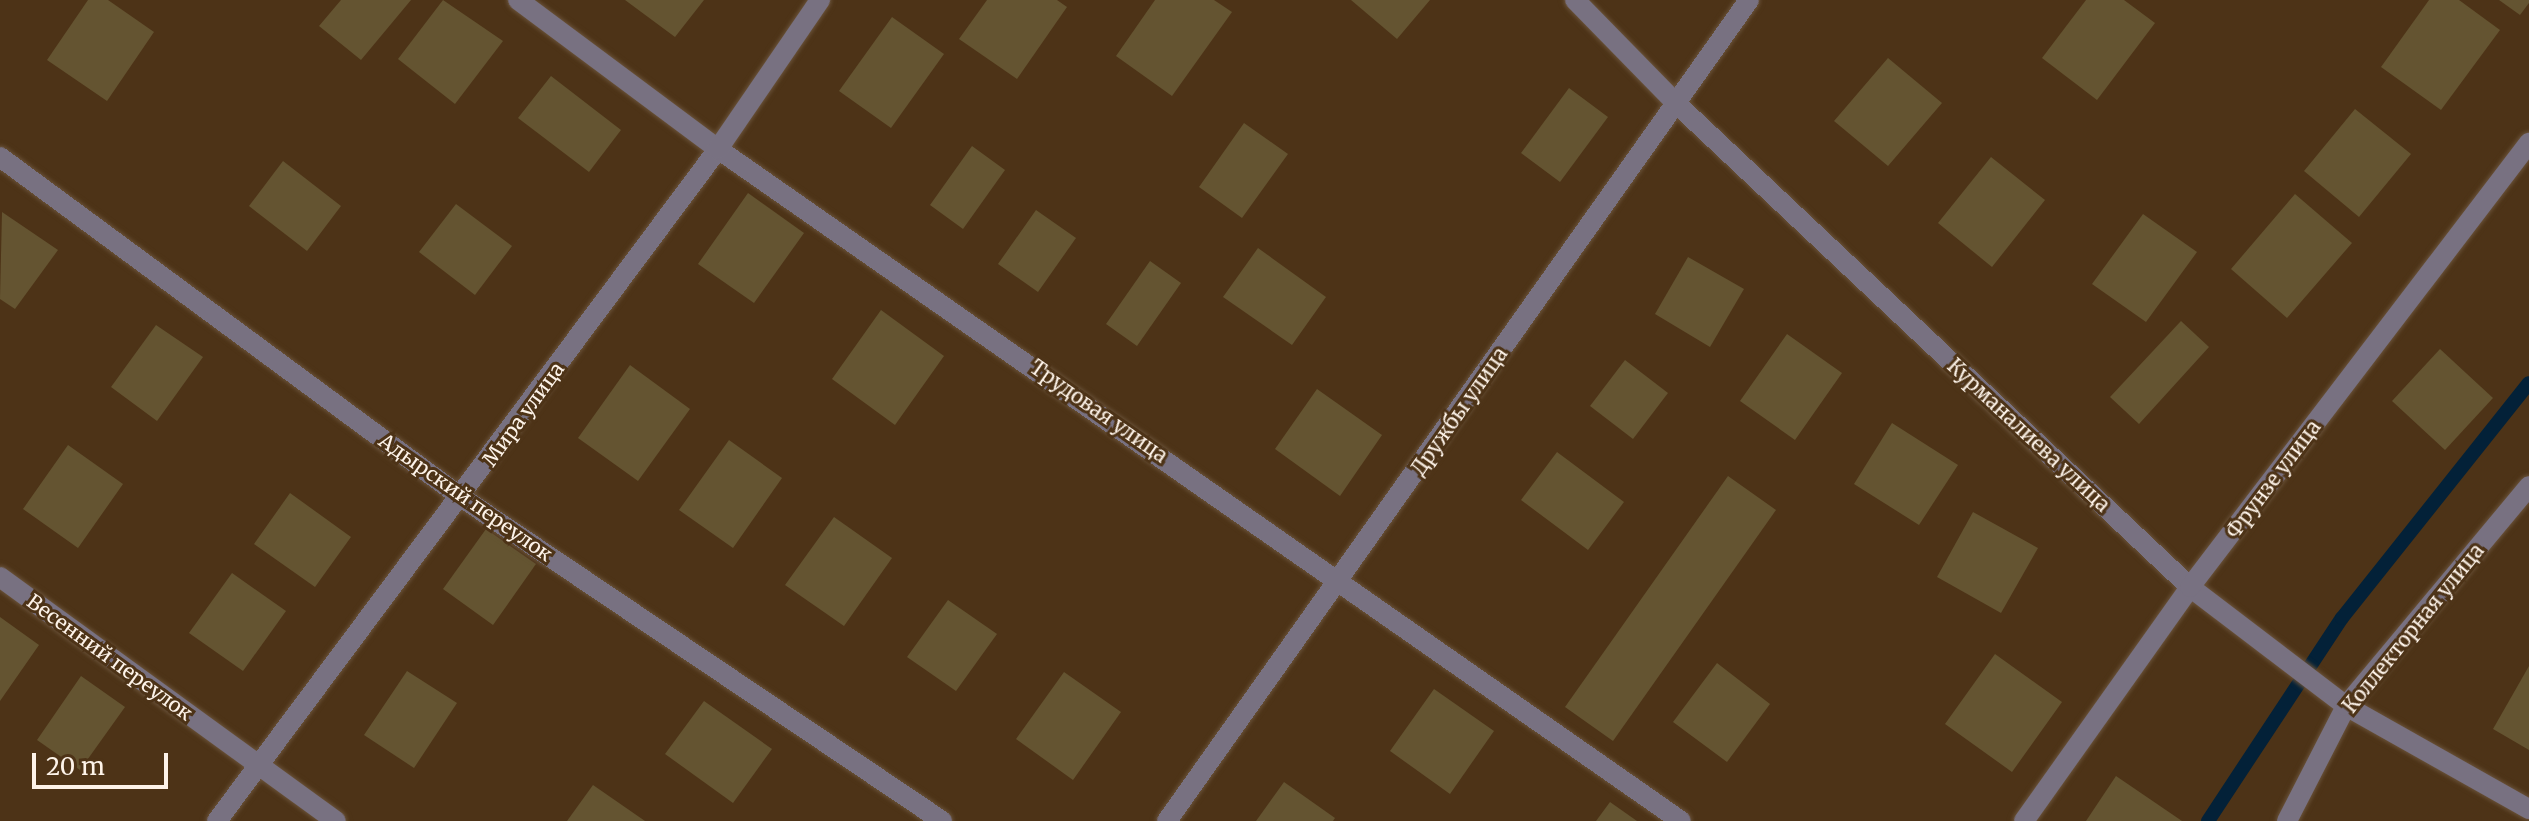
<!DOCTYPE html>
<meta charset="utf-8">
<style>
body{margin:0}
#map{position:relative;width:2529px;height:821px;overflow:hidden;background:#4d3317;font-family:Merriweather,serif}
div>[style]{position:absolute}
.stream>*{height:14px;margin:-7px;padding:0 7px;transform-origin:7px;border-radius:7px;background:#032138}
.building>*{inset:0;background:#645431}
.roads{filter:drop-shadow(0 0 2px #695239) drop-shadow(0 0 2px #695239)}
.minor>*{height:20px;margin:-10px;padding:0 10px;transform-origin:10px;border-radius:10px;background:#787181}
span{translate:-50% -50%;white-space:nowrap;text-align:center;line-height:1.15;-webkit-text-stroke:6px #4d3317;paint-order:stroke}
.street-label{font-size:20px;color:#fdf3e9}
.scale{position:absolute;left:32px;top:753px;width:136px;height:36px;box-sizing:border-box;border:4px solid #fdf3e9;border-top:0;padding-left:10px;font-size:24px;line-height:28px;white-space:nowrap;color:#fdf3e9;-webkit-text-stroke:6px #4d3317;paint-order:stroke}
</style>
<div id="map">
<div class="stream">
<i style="left:2208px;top:821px;width:243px;rotate:-56.6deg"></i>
<i style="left:2342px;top:618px;width:300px;rotate:-51.5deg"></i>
</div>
<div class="building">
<i style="clip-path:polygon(88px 0,108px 0,154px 32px,107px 101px,47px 60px)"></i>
<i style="clip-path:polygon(341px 0,411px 0,361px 60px,319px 26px)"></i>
<i style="clip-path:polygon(443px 0,503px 41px,455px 104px,398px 59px)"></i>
<i style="clip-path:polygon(625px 0,704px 0,675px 37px)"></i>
<i style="clip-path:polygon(987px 0,1057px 0,1067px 7px,1017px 79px,959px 39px)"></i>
<i style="clip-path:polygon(1155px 0,1214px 0,1232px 12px,1172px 96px,1116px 56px)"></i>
<i style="clip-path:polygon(1351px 0,1430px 0,1397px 39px)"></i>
<i style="clip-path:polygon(2086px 0,2124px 0,2155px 23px,2097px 100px,2042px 58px)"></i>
<i style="clip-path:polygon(2429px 0,2459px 0,2500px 30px,2441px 110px,2381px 67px)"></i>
<i style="clip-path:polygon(2499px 0,2529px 0,2529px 3px,2520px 15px)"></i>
<i style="clip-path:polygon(892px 17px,944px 54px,891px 128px,839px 91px)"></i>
<i style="clip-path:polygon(1888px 58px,1942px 103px,1888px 166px,1834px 121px)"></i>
<i style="clip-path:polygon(551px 76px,621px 130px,589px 172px,518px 118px)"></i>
<i style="clip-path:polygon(1569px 88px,1608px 117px,1560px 182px,1521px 153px)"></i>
<i style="clip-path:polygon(2355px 109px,2411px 154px,2359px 217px,2304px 171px)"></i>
<i style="clip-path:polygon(1244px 123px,1288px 154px,1242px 218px,1199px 187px)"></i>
<i style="clip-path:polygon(972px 146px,1005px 170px,963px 229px,930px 205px)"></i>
<i style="clip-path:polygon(1991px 157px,2045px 200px,1992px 267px,1938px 223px)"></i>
<i style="clip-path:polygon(283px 161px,341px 206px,307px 251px,249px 206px)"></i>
<i style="clip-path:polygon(748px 193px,804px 233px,754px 303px,698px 264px)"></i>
<i style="clip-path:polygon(2295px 194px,2352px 243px,2287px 318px,2231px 269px)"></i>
<i style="clip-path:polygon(456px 204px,512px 246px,475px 295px,419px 252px)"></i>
<i style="clip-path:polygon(1036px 210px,1076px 238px,1038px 292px,998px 264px)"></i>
<i style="clip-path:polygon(2px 212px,58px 250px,15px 309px,0 299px)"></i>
<i style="clip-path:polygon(2143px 214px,2197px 252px,2146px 322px,2092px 284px)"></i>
<i style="clip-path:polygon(1258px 248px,1326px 297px,1292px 345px,1223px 297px)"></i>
<i style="clip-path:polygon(1688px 257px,1744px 289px,1710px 347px,1655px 314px)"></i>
<i style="clip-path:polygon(1150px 261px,1181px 283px,1137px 346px,1106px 324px)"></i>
<i style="clip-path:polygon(881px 310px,944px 356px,895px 425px,832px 379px)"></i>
<i style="clip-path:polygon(2181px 321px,2209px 347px,2139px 424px,2110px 397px)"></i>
<i style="clip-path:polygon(156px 325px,203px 357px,157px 421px,111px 387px)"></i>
<i style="clip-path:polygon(1787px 334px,1842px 373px,1795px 440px,1740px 401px)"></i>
<i style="clip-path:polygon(2440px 349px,2493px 398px,2445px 450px,2392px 401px)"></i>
<i style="clip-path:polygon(1625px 360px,1668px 393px,1633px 439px,1590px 406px)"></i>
<i style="clip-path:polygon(630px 365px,690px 409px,638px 481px,578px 438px)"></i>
<i style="clip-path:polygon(1317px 389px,1382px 435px,1340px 496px,1275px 449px)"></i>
<i style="clip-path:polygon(1892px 423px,1958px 465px,1919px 525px,1854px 484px)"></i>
<i style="clip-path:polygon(729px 440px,782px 478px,733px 548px,679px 510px)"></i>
<i style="clip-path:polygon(68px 445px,123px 484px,78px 548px,23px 509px)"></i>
<i style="clip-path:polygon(1557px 452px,1624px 502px,1588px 550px,1521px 500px)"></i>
<i style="clip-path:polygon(1728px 476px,1776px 510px,1613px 741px,1565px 707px)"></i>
<i style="clip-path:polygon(290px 493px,351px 537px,315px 587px,254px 544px)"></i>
<i style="clip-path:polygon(1973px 512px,2038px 548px,2001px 613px,1937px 577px)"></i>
<i style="clip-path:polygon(834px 517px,892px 558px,844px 626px,785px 585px)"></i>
<i style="clip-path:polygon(486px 529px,536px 564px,493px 625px,443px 589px)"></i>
<i style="clip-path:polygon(232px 573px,286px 611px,243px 671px,189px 633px)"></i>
<i style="clip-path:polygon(948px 600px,997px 634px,956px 691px,907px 657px)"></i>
<i style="clip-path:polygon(0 617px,39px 645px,0 701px)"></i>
<i style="clip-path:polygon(1995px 654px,2062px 702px,2012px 772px,1945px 724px)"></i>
<i style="clip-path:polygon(1717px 663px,1770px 704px,1727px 762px,1673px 722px)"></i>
<i style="clip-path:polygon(2529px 666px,2529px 750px,2493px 729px)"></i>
<i style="clip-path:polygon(407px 671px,457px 703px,414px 768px,364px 735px)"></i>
<i style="clip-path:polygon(1064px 672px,1121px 712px,1073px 780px,1016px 739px)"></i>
<i style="clip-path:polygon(81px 676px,125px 707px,80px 770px,37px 740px)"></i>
<i style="clip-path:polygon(1434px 689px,1494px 731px,1450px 794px,1390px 751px)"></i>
<i style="clip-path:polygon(704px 701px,772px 749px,733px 803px,665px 754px)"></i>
<i style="clip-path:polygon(2116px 776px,2182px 821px,2086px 821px)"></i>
<i style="clip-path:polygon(1284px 782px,1335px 818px,1333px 821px,1256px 821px)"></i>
<i style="clip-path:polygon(593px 785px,645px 821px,567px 821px)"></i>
<i style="clip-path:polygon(1610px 802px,1637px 821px,1596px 821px)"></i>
</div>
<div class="roads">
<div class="minor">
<i style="left:518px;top:0;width:249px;rotate:36.7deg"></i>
<i style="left:718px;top:149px;width:1174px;rotate:34.91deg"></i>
<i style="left:1575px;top:0;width:147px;rotate:45.6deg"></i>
<i style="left:1678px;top:105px;width:703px;rotate:43.27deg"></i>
<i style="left:2190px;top:587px;width:196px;rotate:37.3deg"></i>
<i style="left:2346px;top:706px;width:210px;rotate:29.4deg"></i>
<i style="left:0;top:157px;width:573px;rotate:36.41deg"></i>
<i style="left:461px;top:497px;width:580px;rotate:33.96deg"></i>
<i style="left:0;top:577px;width:415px;rotate:36deg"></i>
<i style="left:217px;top:821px;width:838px;rotate:-53.29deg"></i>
<i style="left:718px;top:149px;width:181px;rotate:-55.6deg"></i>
<i style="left:1167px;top:821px;width:1006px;rotate:-54.67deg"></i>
<i style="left:2024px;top:821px;width:287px;rotate:-54.6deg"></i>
<i style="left:2190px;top:587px;width:559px;rotate:-52.64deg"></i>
<i style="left:2287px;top:821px;width:129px;rotate:-62.8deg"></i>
<i style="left:2346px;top:706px;width:286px;rotate:-50.2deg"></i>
</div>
</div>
<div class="street-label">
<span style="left:1099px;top:411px;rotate:35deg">Трудовая улица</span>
<span style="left:1459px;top:411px;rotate:-55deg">Дружбы улица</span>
<span style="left:523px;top:414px;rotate:-54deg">Мира улица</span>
<span style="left:2029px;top:435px;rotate:43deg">Курманалиева улица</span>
<span style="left:2273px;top:479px;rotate:-53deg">Фрунзе улица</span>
<span style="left:466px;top:497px;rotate:35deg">Адырский переулок</span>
<span style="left:2413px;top:628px;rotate:-51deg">Коллекторная улица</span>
<span style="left:110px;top:657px;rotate:36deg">Весенний переулок</span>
</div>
<div class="scale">20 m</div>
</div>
